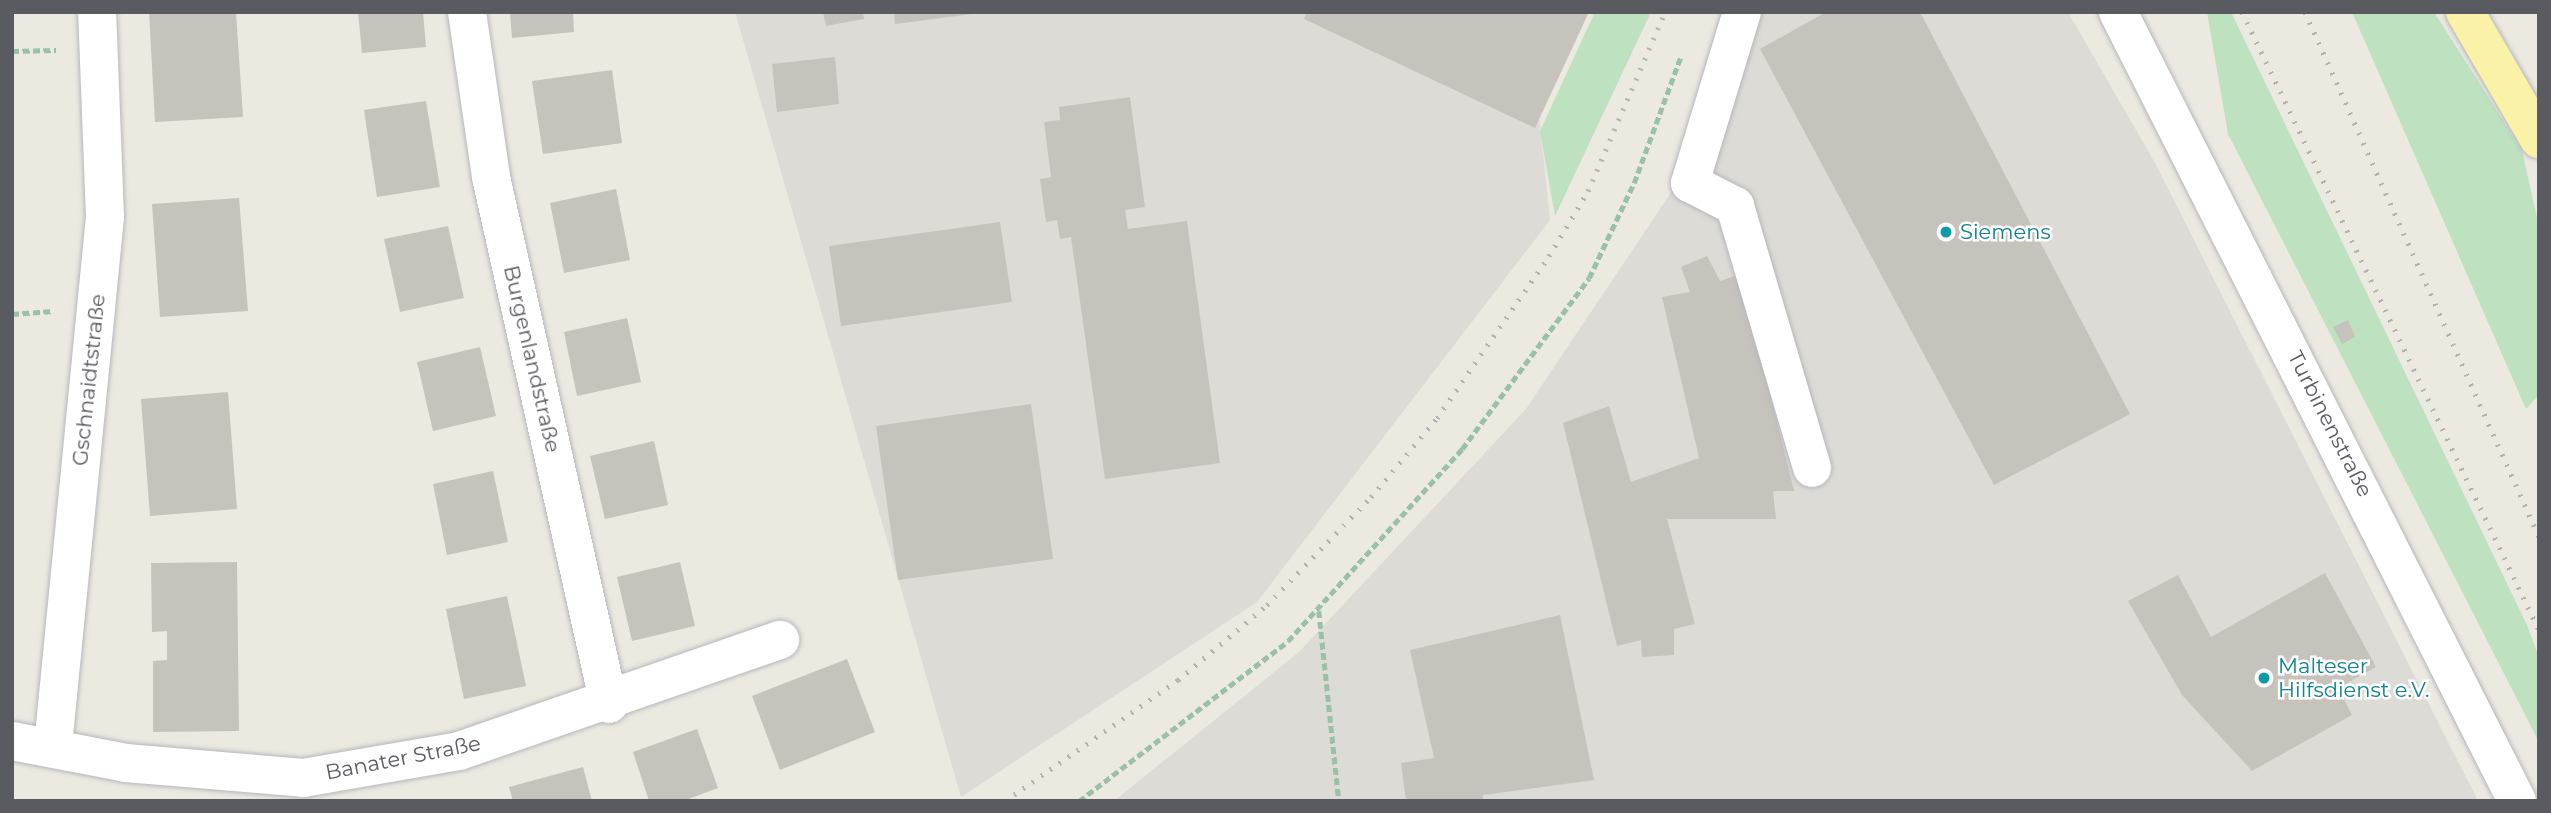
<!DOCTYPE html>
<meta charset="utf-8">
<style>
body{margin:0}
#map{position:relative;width:2551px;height:813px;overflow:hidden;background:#ebe9e0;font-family:Montserrat,sans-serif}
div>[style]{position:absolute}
.industrial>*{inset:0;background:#dcdbd5}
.green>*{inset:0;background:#bee1c0}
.building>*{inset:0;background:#c6c3bd}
.path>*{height:4.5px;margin-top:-2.25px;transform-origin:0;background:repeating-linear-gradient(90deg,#98c1a7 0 7px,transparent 0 10.5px)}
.roads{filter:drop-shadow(0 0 2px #b6b7bc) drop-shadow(0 0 2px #b6b7bc)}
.minor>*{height:38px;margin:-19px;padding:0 19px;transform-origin:19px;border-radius:19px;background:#fff}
.major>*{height:38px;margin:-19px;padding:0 19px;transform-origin:19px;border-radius:19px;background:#f9f2a7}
.rail>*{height:5px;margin-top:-2.5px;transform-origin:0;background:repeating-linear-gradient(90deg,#b1b2b2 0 2px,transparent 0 11px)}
.dots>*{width:19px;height:19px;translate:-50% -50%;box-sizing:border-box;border:4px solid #fff;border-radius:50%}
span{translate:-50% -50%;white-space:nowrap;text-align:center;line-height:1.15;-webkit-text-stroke:5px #fff;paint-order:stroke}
.culture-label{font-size:21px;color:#0d838f}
.left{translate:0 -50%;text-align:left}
.street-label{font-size:21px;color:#595b60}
.frame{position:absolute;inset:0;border:14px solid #595b60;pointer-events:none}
</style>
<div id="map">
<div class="industrial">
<i style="clip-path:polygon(735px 12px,1528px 12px,1550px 220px,1257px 602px,961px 797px)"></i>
<i style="clip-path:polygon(1755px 12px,2068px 12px,2155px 163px,2478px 801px,1114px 801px,1299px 652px,1526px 409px,1676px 185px)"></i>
</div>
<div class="green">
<i style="clip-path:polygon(1595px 12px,1651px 12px,1555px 216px,1540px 131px)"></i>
<i style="clip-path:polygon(2207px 12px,2231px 12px,2527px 625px,2539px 657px,2539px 742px,2228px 134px)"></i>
<i style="clip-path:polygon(2352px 12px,2434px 12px,2522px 150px,2539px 227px,2539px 395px,2526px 409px)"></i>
</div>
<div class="building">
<i style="clip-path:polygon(149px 12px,236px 12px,243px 117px,155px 122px)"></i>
<i style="clip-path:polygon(358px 12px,423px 12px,426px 47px,362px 53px)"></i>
<i style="clip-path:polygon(510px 12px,573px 12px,574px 32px,512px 38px)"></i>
<i style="clip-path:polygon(823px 12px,863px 12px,864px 19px,826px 26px)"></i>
<i style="clip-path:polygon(894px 12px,972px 12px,972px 14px,895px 24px)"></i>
<i style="clip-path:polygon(1307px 12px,1589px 12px,1535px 128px,1304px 19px)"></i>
<i style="clip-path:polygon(1826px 12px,1920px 12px,2130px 414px,1994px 485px,1760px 49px)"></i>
<i style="clip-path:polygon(835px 57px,839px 104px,777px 112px,772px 64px)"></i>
<i style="clip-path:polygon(612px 70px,622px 143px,543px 154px,532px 81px)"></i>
<i style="clip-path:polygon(1130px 97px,1145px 207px,1125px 210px,1128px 229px,1187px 221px,1220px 463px,1105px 479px,1071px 237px,1060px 239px,1057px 220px,1046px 222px,1040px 179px,1051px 177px,1044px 122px,1060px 120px,1059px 107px)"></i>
<i style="clip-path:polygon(426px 101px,440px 187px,377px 197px,364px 110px)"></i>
<i style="clip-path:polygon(616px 189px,630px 260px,564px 273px,550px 203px)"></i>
<i style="clip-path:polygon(239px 198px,248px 311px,160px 317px,152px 204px)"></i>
<i style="clip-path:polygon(1000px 222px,1012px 302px,841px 326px,829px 246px)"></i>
<i style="clip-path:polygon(448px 226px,464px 298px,400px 312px,384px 239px)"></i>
<i style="clip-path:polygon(1707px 256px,1720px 281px,1741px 274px,1794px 491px,1773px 491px,1776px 519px,1667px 519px,1695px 624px,1674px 629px,1674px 655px,1642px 657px,1641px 640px,1617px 646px,1563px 423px,1609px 406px,1631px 482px,1699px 458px,1662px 297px,1690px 292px,1681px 267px)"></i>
<i style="clip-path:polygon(627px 318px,641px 382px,577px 396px,564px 332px)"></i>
<i style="clip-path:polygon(2348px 320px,2355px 337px,2342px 344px,2333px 327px)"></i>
<i style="clip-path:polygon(480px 347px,496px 416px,433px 431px,417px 362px)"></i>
<i style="clip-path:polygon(228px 392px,237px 509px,150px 516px,141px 399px)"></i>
<i style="clip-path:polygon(1031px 404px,1053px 559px,898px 580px,876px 426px)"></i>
<i style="clip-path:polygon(654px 441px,668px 505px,605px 519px,590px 456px)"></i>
<i style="clip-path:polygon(493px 471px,508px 542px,447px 555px,433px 484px)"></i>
<i style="clip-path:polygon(237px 562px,239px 731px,153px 732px,153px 661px,167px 660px,167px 631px,152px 632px,151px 563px)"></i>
<i style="clip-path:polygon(680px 562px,695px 626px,632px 641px,617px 577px)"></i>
<i style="clip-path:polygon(2325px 573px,2376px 667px,2338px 688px,2352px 715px,2252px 771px,2182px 695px,2128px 601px,2178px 575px,2211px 637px)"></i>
<i style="clip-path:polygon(507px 596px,526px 686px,464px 699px,446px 609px)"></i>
<i style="clip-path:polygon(1560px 615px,1594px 780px,1483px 795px,1483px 801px,1406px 801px,1401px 763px,1434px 758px,1410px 650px)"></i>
<i style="clip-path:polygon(847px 659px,875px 732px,780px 770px,752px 696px)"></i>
<i style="clip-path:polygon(697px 729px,718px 788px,683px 801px,649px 801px,633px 752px)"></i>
<i style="clip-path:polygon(583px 767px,592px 801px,513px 801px,509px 787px)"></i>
</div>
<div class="path">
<i style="left:12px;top:51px;width:44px;rotate:-1.3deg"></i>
<i style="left:12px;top:314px;width:41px;rotate:-4.2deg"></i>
<i style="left:1319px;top:611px;width:191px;rotate:84deg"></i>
<i style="left:1079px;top:801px;width:263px;rotate:-37.4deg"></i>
<i style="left:1288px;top:641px;width:259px;rotate:-47.8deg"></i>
<i style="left:1462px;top:449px;width:213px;rotate:-53.4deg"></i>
<i style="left:1589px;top:278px;width:105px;rotate:-64.7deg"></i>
<i style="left:1634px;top:183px;width:135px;rotate:-69.7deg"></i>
</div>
<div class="roads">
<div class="minor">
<i style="left:467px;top:12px;width:167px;rotate:81.7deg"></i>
<i style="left:491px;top:177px;width:540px;rotate:77.38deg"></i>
<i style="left:1742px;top:12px;width:179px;rotate:106.9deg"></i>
<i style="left:1690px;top:183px;width:51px;rotate:27.1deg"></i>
<i style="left:1735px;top:206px;width:273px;rotate:73.6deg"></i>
<i style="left:2118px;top:12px;width:884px;rotate:63.17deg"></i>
<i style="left:12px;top:741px;width:116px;rotate:10.9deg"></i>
<i style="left:126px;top:763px;width:178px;rotate:4.8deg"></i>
<i style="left:303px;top:778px;width:158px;rotate:-9.8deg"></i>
<i style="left:459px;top:751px;width:340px;rotate:-19.1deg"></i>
<i style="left:53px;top:746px;width:532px;rotate:-84.39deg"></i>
<i style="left:105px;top:217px;width:205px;rotate:-92.2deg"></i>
</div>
<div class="major">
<i style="left:2465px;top:12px;width:147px;rotate:59.8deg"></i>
</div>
</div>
<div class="rail">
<i style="left:2242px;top:12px;width:686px;rotate:64.33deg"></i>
<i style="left:2305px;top:12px;width:575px;rotate:65.98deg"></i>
<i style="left:1005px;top:801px;width:211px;rotate:-35deg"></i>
<i style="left:1178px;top:680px;width:116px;rotate:-40.1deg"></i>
<i style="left:1267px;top:605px;width:150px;rotate:-46.1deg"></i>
<i style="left:1371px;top:497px;width:103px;rotate:-50.1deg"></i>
<i style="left:1437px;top:418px;width:197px;rotate:-55.3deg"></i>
<i style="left:1549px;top:256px;width:76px;rotate:-59deg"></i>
<i style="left:1588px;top:191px;width:195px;rotate:-66.7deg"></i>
</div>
<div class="dots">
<i style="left:1946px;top:232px;background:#0f9aa8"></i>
<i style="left:2264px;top:678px;background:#0f9aa8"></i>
</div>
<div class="culture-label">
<span class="left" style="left:1960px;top:232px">Siemens</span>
<span class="left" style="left:2278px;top:678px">Malteser<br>Hilfsdienst e.V.</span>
</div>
<div class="street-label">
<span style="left:532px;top:359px;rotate:77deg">Burgenlandstraße</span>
<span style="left:89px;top:380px;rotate:-84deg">Gschnaidtstraße</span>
<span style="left:2330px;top:424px;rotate:63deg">Turbinenstraße</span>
<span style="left:403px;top:758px;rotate:-11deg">Banater Straße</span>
</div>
<div class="frame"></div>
</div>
